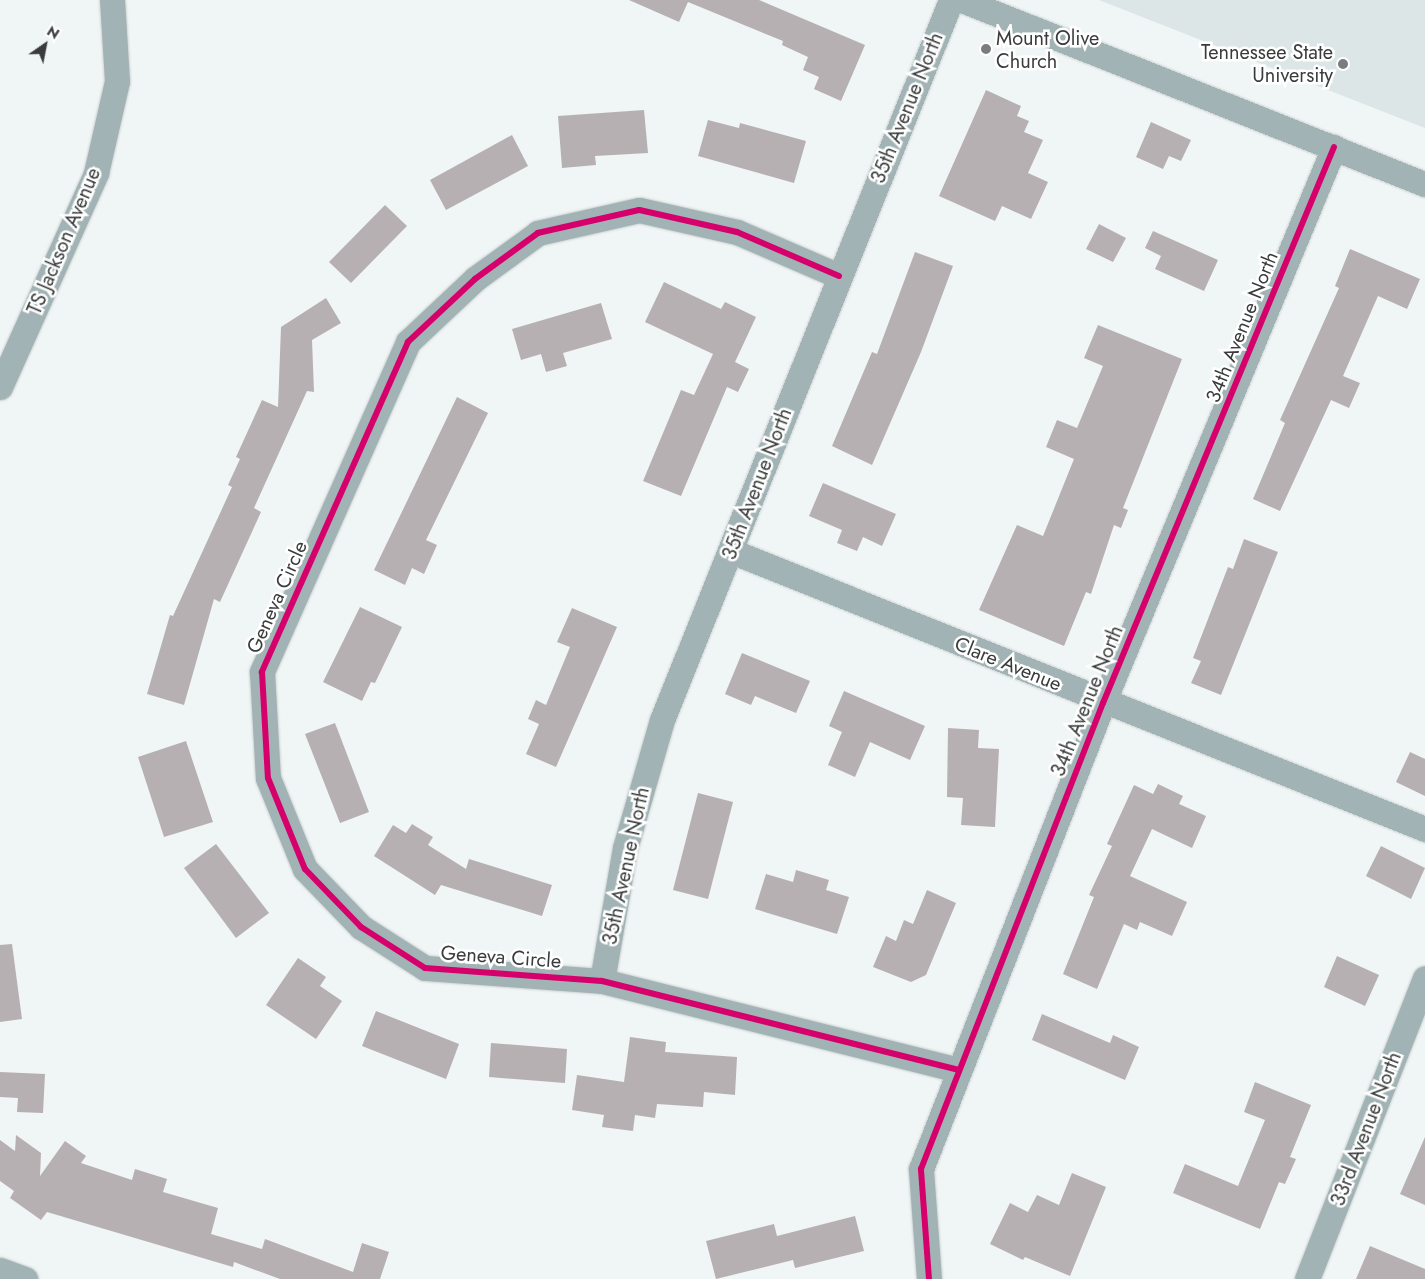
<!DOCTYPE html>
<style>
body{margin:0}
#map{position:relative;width:1425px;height:1279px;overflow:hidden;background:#f0f5f5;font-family:Jost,sans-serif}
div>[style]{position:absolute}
.built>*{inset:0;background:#dce6e7}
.building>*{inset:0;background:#b7b0b2}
.roads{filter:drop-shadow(0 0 1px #cccfcf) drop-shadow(0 0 1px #cccfcf)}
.minor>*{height:25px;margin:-12.5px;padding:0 12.5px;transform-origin:12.5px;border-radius:12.5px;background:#a1b3b4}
.cycleway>*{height:6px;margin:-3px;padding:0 3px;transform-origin:3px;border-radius:3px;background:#d6006c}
.dots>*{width:14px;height:14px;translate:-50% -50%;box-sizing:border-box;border:2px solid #fff;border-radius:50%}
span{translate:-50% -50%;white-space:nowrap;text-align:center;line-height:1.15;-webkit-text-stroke:5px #fff;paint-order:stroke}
.poi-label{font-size:20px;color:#3a3c3c}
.left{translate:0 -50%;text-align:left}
.right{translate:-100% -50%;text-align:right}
.street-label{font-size:20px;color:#3a3c3c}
.north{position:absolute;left:20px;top:20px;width:50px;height:50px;-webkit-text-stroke:4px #fff;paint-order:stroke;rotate:33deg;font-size:14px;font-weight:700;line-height:20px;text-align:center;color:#3a3c3c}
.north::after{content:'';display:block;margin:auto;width:18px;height:22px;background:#3a3c3c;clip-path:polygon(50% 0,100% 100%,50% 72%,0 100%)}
</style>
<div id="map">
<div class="built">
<i style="clip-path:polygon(1099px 0,1425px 0,1425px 128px)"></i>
</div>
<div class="building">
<i style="clip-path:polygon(629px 0,759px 0,865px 45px,841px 101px,814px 89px,819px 77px,803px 70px,808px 57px,782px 45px,783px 41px,688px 2px,679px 22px)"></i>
<i style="clip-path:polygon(986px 90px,1021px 106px,1017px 116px,1029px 121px,1024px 132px,1043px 140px,1028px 173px,1048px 182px,1031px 219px,1002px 206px,995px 221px,939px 196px)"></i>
<i style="clip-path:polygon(644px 110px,648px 153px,595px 156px,596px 165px,562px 168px,558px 116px)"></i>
<i style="clip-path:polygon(708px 120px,739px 128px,740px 123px,806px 141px,794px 183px,698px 156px)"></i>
<i style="clip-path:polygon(1151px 122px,1191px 140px,1181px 161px,1169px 156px,1163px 169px,1136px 157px)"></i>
<i style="clip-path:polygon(512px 135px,528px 166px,446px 210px,430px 180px)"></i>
<i style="clip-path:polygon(385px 205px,407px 226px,351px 283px,329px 262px)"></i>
<i style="clip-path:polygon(1099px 224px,1126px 238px,1113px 262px,1086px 249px)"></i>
<i style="clip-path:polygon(1153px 231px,1218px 260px,1204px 291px,1155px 269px,1161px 256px,1145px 248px)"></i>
<i style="clip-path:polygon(1350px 249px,1420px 279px,1407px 309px,1378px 296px,1343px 376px,1360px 383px,1349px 408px,1331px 400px,1280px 511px,1253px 499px,1285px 423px,1280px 420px,1339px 288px,1335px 286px)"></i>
<i style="clip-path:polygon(915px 252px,953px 266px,921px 352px,872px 465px,832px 446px,872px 352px,877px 354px)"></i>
<i style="clip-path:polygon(664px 282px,721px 309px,725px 302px,756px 317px,735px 362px,749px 369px,738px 392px,727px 387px,681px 496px,643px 481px,681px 390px,694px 395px,713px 354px,645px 322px)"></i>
<i style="clip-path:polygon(326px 298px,341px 323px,312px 340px,314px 392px,307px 391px,254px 508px,261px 512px,220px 602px,214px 599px,184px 705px,147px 694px,170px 615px,173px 616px,232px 487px,228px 485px,240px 459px,236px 457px,262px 400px,278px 407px,281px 327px)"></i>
<i style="clip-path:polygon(601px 303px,612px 339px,563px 353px,567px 366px,546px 372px,541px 354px,521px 360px,512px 329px)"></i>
<i style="clip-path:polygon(1098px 325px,1182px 359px,1123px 508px,1128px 510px,1121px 528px,1114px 525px,1091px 594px,1086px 592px,1064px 646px,979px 610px,1017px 525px,1043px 536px,1074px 459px,1046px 447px,1057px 420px,1077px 428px,1103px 366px,1084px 358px)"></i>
<i style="clip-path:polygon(457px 397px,488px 413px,426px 540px,437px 545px,424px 574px,412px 568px,405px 585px,374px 570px)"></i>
<i style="clip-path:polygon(823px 483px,896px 514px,882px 546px,863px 537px,857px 551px,837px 543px,842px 530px,809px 516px)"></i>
<i style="clip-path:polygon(1244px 539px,1278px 552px,1221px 695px,1191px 683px,1201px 661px,1193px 658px,1228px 567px,1233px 569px)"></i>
<i style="clip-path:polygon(360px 607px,402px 627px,375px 683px,371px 682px,362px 701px,323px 682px)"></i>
<i style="clip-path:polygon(572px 608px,617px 627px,556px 767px,526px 754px,539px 724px,528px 719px,536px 700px,546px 705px,570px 647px,557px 642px)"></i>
<i style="clip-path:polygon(742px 653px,810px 681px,796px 713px,755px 696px,751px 705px,725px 694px)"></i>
<i style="clip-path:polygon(844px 691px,925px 726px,910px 760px,870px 742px,855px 777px,828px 765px,842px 732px,829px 726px)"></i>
<i style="clip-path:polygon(335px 723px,369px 812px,340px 823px,305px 734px)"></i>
<i style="clip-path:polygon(948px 728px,979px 730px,978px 748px,999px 749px,995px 827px,961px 825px,963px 798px,947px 797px)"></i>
<i style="clip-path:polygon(186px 741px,213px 822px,164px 837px,138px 757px)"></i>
<i style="clip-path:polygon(1410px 752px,1425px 759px,1425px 796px,1396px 782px)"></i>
<i style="clip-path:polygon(1158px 784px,1183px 796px,1179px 804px,1206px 816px,1192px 848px,1152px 829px,1130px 876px,1187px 902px,1172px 936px,1140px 922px,1137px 930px,1124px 924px,1097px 989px,1063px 974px,1094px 897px,1089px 895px,1112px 846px,1107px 844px,1134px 785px,1153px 794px)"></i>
<i style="clip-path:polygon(698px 793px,733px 802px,708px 899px,673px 890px)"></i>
<i style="clip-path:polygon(412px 824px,433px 837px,428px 845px,466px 869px,469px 859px,552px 885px,542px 916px,441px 885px,435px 895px,374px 856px,393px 825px,406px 833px)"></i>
<i style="clip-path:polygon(216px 844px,269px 913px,236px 938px,184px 868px)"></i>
<i style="clip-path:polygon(1381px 846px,1425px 868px,1411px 899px,1366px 876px)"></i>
<i style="clip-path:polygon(796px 870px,829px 880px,826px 890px,849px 897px,837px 934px,755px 909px,766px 874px,793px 882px)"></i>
<i style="clip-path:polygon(927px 890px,956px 903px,926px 975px,911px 982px,873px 967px,886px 936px,896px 941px,904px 920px,913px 924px)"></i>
<i style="clip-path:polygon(12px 944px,22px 1019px,0 1022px,0 945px)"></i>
<i style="clip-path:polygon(1337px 956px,1379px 975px,1365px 1006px,1324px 987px)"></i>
<i style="clip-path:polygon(298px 958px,326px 977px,320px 986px,342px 1001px,316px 1039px,266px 1005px)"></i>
<i style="clip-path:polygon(376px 1011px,459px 1044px,446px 1079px,362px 1046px)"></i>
<i style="clip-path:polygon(1042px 1014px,1110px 1043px,1113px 1035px,1139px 1047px,1125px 1080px,1032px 1040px)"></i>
<i style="clip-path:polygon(630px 1037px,666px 1042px,665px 1052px,737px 1057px,735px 1095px,704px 1092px,703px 1107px,657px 1104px,655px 1118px,635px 1115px,633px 1131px,602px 1127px,604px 1115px,572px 1110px,577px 1075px,624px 1082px)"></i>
<i style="clip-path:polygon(491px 1043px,567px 1049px,565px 1083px,489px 1077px)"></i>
<i style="clip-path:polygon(0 1072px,45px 1074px,43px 1113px,17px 1112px,18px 1098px,0 1097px)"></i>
<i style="clip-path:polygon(1255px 1082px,1311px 1105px,1290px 1157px,1296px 1159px,1285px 1184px,1279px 1182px,1260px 1229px,1173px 1193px,1185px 1164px,1238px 1186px,1265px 1120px,1244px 1112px)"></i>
<i style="clip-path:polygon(16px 1135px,41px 1153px,40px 1176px,65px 1141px,86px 1156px,81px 1163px,132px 1180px,135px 1169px,167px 1179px,163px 1192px,218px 1208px,211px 1234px,262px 1249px,265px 1239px,353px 1272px,362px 1243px,389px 1252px,380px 1279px,280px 1279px,234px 1262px,233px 1267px,47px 1212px,41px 1220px,10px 1198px,14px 1191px,0 1181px,0 1140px,15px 1151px)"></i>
<i style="clip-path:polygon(1425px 1137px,1425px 1205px,1400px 1194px)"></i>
<i style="clip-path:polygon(1072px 1173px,1106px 1187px,1070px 1276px,1025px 1257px,1023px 1260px,990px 1244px,1010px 1203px,1028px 1212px,1037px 1195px,1059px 1205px)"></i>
<i style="clip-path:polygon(855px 1216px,864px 1251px,795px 1268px,793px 1260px,716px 1279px,706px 1241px,774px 1224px,777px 1236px)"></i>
<i style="clip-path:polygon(1370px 1246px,1425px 1269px,1425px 1279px,1356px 1279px)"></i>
</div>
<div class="roads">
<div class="minor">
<i style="left:962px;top:0;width:498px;rotate:21.7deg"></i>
<i style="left:839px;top:276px;width:111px;rotate:-156.7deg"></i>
<i style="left:737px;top:232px;width:100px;rotate:-167.3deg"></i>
<i style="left:639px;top:210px;width:104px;rotate:167.2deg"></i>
<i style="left:538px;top:233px;width:78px;rotate:143.9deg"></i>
<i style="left:475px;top:279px;width:92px;rotate:136.8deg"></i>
<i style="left:408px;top:342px;width:361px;rotate:113.9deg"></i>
<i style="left:262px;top:672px;width:106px;rotate:86.8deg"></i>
<i style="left:268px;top:778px;width:98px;rotate:67.9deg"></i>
<i style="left:305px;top:869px;width:81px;rotate:46deg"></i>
<i style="left:361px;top:927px;width:76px;rotate:32.6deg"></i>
<i style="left:425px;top:968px;width:177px;rotate:4.2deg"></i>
<i style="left:602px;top:981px;width:368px;rotate:14deg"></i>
<i style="left:0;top:387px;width:235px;rotate:-65.8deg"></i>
<i style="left:96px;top:173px;width:94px;rotate:-77.1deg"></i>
<i style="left:117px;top:81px;width:81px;rotate:-93.5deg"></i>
<i style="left:731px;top:551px;width:748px;rotate:21.83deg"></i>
<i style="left:602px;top:981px;width:135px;rotate:-80.2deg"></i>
<i style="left:625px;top:848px;width:133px;rotate:-73.9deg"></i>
<i style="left:662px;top:720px;width:776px;rotate:-68.13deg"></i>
<i style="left:0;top:1270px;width:27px;rotate:20deg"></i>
<i style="left:929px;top:1279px;width:110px;rotate:-94.2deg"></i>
<i style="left:921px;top:1169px;width:500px;rotate:-68.67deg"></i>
<i style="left:1103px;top:703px;width:602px;rotate:-67.44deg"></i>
<i style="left:1307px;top:1279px;width:323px;rotate:-68.6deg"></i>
</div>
</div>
<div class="cycleway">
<i style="left:839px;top:276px;width:111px;rotate:-156.7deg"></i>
<i style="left:737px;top:232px;width:100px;rotate:-167.3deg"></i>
<i style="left:639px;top:210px;width:104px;rotate:167.2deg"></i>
<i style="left:538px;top:233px;width:78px;rotate:143.9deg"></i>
<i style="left:475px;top:279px;width:92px;rotate:136.8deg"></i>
<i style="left:408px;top:342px;width:361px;rotate:113.9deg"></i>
<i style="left:262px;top:672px;width:106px;rotate:86.8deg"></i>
<i style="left:268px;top:778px;width:98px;rotate:67.9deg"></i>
<i style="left:305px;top:869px;width:81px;rotate:46deg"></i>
<i style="left:361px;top:927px;width:76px;rotate:32.6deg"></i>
<i style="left:425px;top:968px;width:177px;rotate:4.2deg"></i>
<i style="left:602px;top:981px;width:368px;rotate:14deg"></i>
<i style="left:929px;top:1279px;width:110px;rotate:-94.2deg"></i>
<i style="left:921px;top:1169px;width:500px;rotate:-68.67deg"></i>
<i style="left:1103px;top:703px;width:602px;rotate:-67.44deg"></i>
</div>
<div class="dots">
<i style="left:986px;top:49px;background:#7a7d7d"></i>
<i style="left:1343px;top:64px;background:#7a7d7d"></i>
</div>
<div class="poi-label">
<span class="left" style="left:996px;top:50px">Mount Olive<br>Church</span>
<span class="right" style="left:1333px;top:64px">Tennessee State<br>University</span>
</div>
<div class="street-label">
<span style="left:907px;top:108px;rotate:-68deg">35th Avenue North</span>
<span style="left:64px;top:241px;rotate:-67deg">TS Jackson Avenue</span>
<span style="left:1242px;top:327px;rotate:-68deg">34th Avenue North</span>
<span style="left:757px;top:484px;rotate:-69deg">35th Avenue North</span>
<span style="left:277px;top:597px;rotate:-66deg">Geneva Circle</span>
<span style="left:1008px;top:664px;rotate:22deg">Clare Avenue</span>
<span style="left:1087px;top:701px;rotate:-68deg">34th Avenue North</span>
<span style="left:626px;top:866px;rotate:-78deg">35th Avenue North</span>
<span style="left:501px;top:957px;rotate:4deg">Geneva Circle</span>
<span style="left:1366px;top:1129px;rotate:-69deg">33rd Avenue North</span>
</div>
<div class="north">N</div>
</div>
